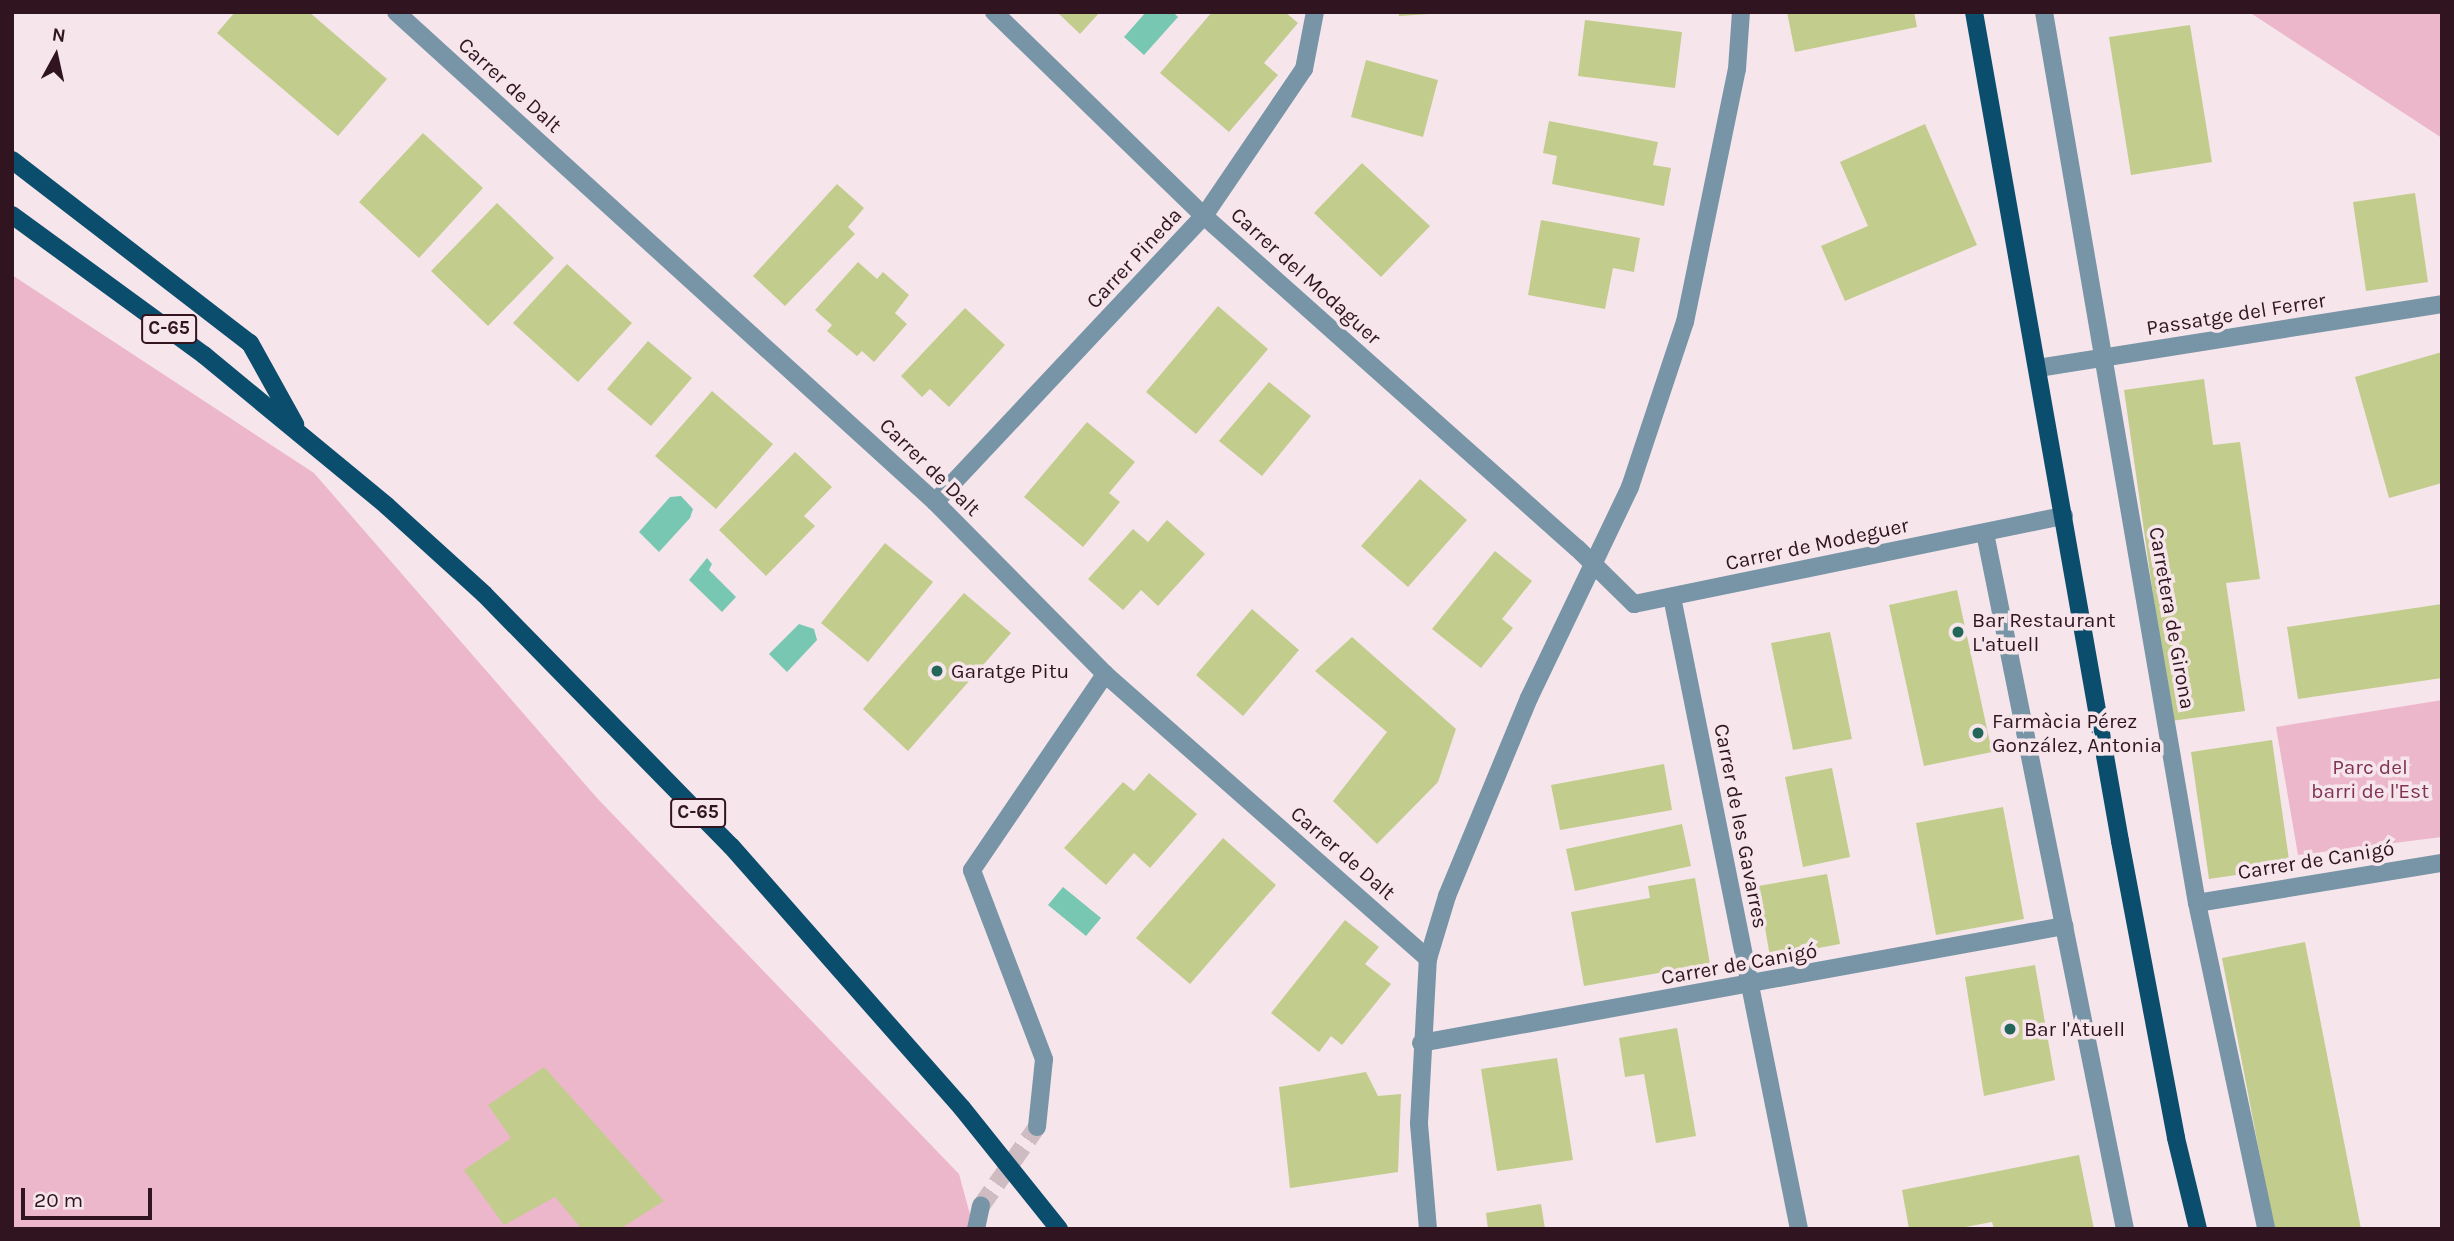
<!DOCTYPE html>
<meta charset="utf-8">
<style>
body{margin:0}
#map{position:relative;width:2454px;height:1241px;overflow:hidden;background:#f6e6eb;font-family:Karla,sans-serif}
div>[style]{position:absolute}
.green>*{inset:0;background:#edb7cb}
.water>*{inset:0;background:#78c7b2}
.building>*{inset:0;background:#c2cc8d}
.minor-tunnel>*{height:18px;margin-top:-9px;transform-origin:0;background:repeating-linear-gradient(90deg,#cebcc2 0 18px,transparent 0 27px)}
.minor>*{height:18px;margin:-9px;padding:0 9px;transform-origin:9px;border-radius:9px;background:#7895a7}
.major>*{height:18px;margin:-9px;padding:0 9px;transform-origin:9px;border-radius:9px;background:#0b4d6c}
.dots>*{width:19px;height:19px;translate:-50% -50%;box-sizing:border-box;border:4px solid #f6e6eb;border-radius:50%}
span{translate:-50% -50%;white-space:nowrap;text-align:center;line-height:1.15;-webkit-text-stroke:7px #f6e6eb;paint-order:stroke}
.shield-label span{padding:2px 5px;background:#f6e6eb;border:2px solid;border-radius:5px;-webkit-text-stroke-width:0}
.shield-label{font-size:19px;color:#301520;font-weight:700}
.street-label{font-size:21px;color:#301520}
.poi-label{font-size:21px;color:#301520}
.left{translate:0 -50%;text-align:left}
.park-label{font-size:21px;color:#813355}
.frame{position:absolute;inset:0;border:14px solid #301520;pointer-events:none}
.north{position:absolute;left:21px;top:21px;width:70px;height:70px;-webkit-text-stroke:5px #f6e6eb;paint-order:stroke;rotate:8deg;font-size:19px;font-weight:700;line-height:28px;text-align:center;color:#301520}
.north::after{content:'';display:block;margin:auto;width:24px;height:32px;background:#301520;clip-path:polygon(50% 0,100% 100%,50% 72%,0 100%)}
.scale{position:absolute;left:21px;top:1188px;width:131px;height:32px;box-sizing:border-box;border:4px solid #301520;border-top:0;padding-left:9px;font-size:21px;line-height:24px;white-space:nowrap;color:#301520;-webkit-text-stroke:5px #f6e6eb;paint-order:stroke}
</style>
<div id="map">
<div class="green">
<i style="clip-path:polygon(2249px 12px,2442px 12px,2442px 138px)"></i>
<i style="clip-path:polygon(12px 275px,314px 473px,597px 798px,959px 1174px,974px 1229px,12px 1229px)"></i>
<i style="clip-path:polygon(2442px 700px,2442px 837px,2298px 855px,2276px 727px)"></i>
</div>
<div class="water">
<i style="clip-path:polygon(1146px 12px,1173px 12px,1178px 17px,1144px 55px,1124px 37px)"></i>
<i style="clip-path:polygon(681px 496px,693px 509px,690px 518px,659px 552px,639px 532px,670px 497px)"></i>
<i style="clip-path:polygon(707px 558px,712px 564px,709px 570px,736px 597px,722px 612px,689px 580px)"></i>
<i style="clip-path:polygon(799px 624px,814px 629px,817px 640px,787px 672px,769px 654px)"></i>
<i style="clip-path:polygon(1063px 887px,1101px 918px,1086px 936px,1048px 905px)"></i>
</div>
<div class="building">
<i style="clip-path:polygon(235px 12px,309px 12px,387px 79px,338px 136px,217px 33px)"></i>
<i style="clip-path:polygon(1057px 12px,1100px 12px,1080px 34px)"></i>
<i style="clip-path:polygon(1212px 12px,1285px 12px,1298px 23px,1264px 63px,1278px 75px,1229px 132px,1160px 73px)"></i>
<i style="clip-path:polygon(1399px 12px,1430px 12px,1430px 14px,1399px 16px)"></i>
<i style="clip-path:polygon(1787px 12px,1914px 12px,1917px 27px,1795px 52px)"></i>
<i style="clip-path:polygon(1585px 20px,1682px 32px,1675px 88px,1578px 76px)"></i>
<i style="clip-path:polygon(2190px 25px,2212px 162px,2131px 175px,2109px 37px)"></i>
<i style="clip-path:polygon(1366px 60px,1438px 80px,1423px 137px,1351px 117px)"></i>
<i style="clip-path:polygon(1549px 121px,1658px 142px,1653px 165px,1671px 168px,1664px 206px,1552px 184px,1557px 156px,1543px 153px)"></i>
<i style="clip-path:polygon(1925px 124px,1977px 245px,1845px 301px,1821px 246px,1868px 226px,1840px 162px)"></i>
<i style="clip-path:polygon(423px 133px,483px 188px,419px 258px,359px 202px)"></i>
<i style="clip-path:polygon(1362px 163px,1430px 226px,1381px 277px,1314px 213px)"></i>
<i style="clip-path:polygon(837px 184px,864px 208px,848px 227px,855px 234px,785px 306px,753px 276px)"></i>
<i style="clip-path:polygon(2415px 193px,2428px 282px,2366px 291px,2353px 202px)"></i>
<i style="clip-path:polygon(497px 203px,554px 258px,488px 326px,431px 271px)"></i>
<i style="clip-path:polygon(1541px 220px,1640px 238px,1634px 272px,1613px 268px,1605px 309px,1528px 295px)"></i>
<i style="clip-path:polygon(858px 262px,877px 279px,883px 272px,909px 295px,895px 313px,907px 324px,874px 362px,862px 351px,857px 356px,827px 331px,832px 325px,815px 310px)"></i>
<i style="clip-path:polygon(567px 264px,632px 323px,578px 382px,513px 323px)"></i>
<i style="clip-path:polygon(1218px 306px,1268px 349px,1196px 434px,1146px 392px)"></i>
<i style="clip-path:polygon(965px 308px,1005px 345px,949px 407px,930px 389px,922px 397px,901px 376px)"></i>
<i style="clip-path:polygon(648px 341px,692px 378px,651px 426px,607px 389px)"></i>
<i style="clip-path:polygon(2442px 352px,2442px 483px,2389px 498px,2355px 377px)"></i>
<i style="clip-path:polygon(2204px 379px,2213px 445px,2240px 442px,2260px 579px,2226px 583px,2245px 711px,2171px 721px,2124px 390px)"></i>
<i style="clip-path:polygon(1269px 382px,1311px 416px,1262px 476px,1219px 441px)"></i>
<i style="clip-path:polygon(712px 391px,773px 444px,716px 509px,655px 456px)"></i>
<i style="clip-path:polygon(1087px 422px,1135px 462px,1109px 493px,1120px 502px,1083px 547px,1024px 497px)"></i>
<i style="clip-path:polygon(795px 452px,832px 487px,804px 516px,815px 526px,766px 576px,719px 530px)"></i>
<i style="clip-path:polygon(1420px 479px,1467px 520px,1408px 587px,1361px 546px)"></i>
<i style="clip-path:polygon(1167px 520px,1205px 554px,1158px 606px,1141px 590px,1123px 610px,1088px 579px,1133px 529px,1148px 542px)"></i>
<i style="clip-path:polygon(885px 543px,933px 582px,868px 662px,821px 623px)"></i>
<i style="clip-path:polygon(1495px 551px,1532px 581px,1502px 619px,1513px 628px,1481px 668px,1432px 629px)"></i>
<i style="clip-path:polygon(1957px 590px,1992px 752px,1924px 766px,1889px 605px)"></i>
<i style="clip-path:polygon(964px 593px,1011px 633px,908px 751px,863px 709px)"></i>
<i style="clip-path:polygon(2442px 604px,2442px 678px,2298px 699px,2287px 627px)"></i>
<i style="clip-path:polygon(1252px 609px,1299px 650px,1243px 716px,1196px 675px)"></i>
<i style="clip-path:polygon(1830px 632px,1852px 739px,1793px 750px,1771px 643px)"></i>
<i style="clip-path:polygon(1352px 637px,1456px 729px,1438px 782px,1377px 844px,1333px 801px,1387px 732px,1315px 671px)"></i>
<i style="clip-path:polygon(2272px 740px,2290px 867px,2209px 879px,2191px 752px)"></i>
<i style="clip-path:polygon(1664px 764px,1672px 810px,1560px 830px,1551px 785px)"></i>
<i style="clip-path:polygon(1832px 768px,1850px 857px,1803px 867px,1785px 777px)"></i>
<i style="clip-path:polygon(1149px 773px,1197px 814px,1150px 868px,1134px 853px,1106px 885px,1064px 848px,1123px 782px,1134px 791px)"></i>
<i style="clip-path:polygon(2003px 807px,2024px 919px,1936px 935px,1916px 823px)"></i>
<i style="clip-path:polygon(1682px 824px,1691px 866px,1575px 891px,1566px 849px)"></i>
<i style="clip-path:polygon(1223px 838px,1276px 885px,1190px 984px,1136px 938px)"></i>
<i style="clip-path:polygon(1827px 874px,1840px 944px,1770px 957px,1758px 886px)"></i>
<i style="clip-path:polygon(1695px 878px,1710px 964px,1584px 986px,1571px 912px,1650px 898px,1648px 886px)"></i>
<i style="clip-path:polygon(1345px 920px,1379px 947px,1365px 964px,1391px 984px,1342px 1045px,1331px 1036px,1319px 1052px,1271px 1013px)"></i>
<i style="clip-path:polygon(2305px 942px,2361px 1229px,2274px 1229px,2222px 958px)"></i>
<i style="clip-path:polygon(2035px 965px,2055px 1080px,1984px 1096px,1965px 977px)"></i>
<i style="clip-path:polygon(1677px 1028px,1696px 1136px,1656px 1143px,1644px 1074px,1625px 1077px,1619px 1038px)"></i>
<i style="clip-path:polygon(1557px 1058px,1573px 1160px,1497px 1171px,1481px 1069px)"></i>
<i style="clip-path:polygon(544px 1067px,664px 1201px,620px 1229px,582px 1229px,555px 1197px,504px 1225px,464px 1170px,511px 1138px,488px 1105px)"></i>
<i style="clip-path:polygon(1366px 1072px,1378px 1096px,1401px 1094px,1398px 1172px,1290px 1188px,1279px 1087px)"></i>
<i style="clip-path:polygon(2079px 1155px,2094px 1229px,1994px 1229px,1992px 1222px,1955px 1229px,1909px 1229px,1902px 1190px)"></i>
<i style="clip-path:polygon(1541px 1204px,1545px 1229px,1488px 1229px,1486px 1213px)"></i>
</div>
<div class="minor-tunnel">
<i style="left:981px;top:1206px;width:97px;rotate:-54.7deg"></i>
</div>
<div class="minor">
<i style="left:396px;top:12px;width:728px;rotate:42.27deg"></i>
<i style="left:935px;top:502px;width:242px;rotate:45.3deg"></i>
<i style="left:1105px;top:674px;width:431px;rotate:41.4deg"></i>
<i style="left:994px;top:12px;width:293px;rotate:44.2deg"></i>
<i style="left:1204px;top:216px;width:499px;rotate:41.7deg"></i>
<i style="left:1577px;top:548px;width:80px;rotate:44.5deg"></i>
<i style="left:1634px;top:604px;width:439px;rotate:-11.6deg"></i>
<i style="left:2044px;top:12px;width:904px;rotate:80.26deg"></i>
<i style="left:2197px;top:903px;width:333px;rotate:78deg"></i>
<i style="left:2038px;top:368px;width:409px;rotate:-9deg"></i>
<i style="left:935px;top:502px;width:393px;rotate:-46.8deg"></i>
<i style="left:1204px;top:216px;width:178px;rotate:-55.8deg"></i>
<i style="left:1304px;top:69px;width:58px;rotate:-79.1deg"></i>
<i style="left:1985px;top:533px;width:710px;rotate:78.63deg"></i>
<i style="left:1672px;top:597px;width:645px;rotate:78.64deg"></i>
<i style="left:2197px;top:903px;width:248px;rotate:-9.3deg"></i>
<i style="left:1421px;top:1043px;width:654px;rotate:-10.31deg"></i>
<i style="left:1037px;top:1127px;width:68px;rotate:-84.1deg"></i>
<i style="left:1044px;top:1059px;width:202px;rotate:-110.9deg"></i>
<i style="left:972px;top:870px;width:237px;rotate:-55.8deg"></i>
<i style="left:976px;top:1229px;width:24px;rotate:-78deg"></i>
<i style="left:1428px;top:1229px;width:106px;rotate:-94.9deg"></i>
<i style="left:1419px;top:1123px;width:164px;rotate:-86.9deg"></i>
<i style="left:1428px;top:959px;width:66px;rotate:-73.2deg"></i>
<i style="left:1447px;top:896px;width:214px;rotate:-67.5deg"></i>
<i style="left:1529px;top:698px;width:234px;rotate:-64.4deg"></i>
<i style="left:1630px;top:487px;width:174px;rotate:-71.6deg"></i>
<i style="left:1685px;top:322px;width:258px;rotate:-78.4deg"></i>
<i style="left:1737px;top:69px;width:57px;rotate:-86deg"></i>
</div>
<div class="major">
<i style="left:1974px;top:12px;width:842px;rotate:80.01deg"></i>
<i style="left:2120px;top:841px;width:302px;rotate:79.3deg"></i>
<i style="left:2176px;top:1138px;width:94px;rotate:76.4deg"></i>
<i style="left:12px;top:160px;width:300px;rotate:37.6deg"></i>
<i style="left:250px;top:343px;width:93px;rotate:60.9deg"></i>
<i style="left:12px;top:215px;width:238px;rotate:36.1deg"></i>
<i style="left:204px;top:355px;width:237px;rotate:39.5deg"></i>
<i style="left:387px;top:506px;width:131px;rotate:42.2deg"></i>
<i style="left:484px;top:594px;width:353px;rotate:45.6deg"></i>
<i style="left:731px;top:846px;width:349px;rotate:48.6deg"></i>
<i style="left:962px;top:1108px;width:155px;rotate:51.3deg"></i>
</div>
<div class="dots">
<i style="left:1958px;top:632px;background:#246758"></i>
<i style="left:937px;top:671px;background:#246758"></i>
<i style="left:1978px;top:733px;background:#246758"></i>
<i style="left:2010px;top:1029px;background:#246758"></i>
</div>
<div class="shield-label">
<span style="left:169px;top:329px">C-65</span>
<span style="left:698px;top:813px">C-65</span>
</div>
<div class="street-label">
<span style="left:510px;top:85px;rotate:42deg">Carrer de Dalt</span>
<span style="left:1134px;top:258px;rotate:-47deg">Carrer Pineda</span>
<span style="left:1306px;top:276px;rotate:42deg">Carrer del Modaguer</span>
<span style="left:2236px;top:314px;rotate:-9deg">Passatge del Ferrer</span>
<span style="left:930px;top:467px;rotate:44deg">Carrer de Dalt</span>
<span style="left:1817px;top:544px;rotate:-12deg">Carrer de Modeguer</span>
<span style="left:2172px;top:618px;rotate:80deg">Carretera de Girona</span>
<span style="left:1741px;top:826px;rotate:79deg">Carrer de les Gavarres</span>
<span style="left:1343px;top:853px;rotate:41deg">Carrer de Dalt</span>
<span style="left:2316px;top:860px;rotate:-9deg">Carrer de Canigó</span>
<span style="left:1739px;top:964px;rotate:-10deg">Carrer de Canigó</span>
</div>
<div class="poi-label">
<span class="left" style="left:1972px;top:632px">Bar Restaurant<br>L'atuell</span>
<span class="left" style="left:951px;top:671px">Garatge Pitu</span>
<span class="left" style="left:1992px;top:733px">Farmàcia Pérez<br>González, Antonia</span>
<span class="left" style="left:2024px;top:1029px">Bar l'Atuell</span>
</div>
<div class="park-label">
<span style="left:2370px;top:779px">Parc del<br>barri de l'Est</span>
</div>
<div class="frame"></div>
<div class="north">N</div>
<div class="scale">20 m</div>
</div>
